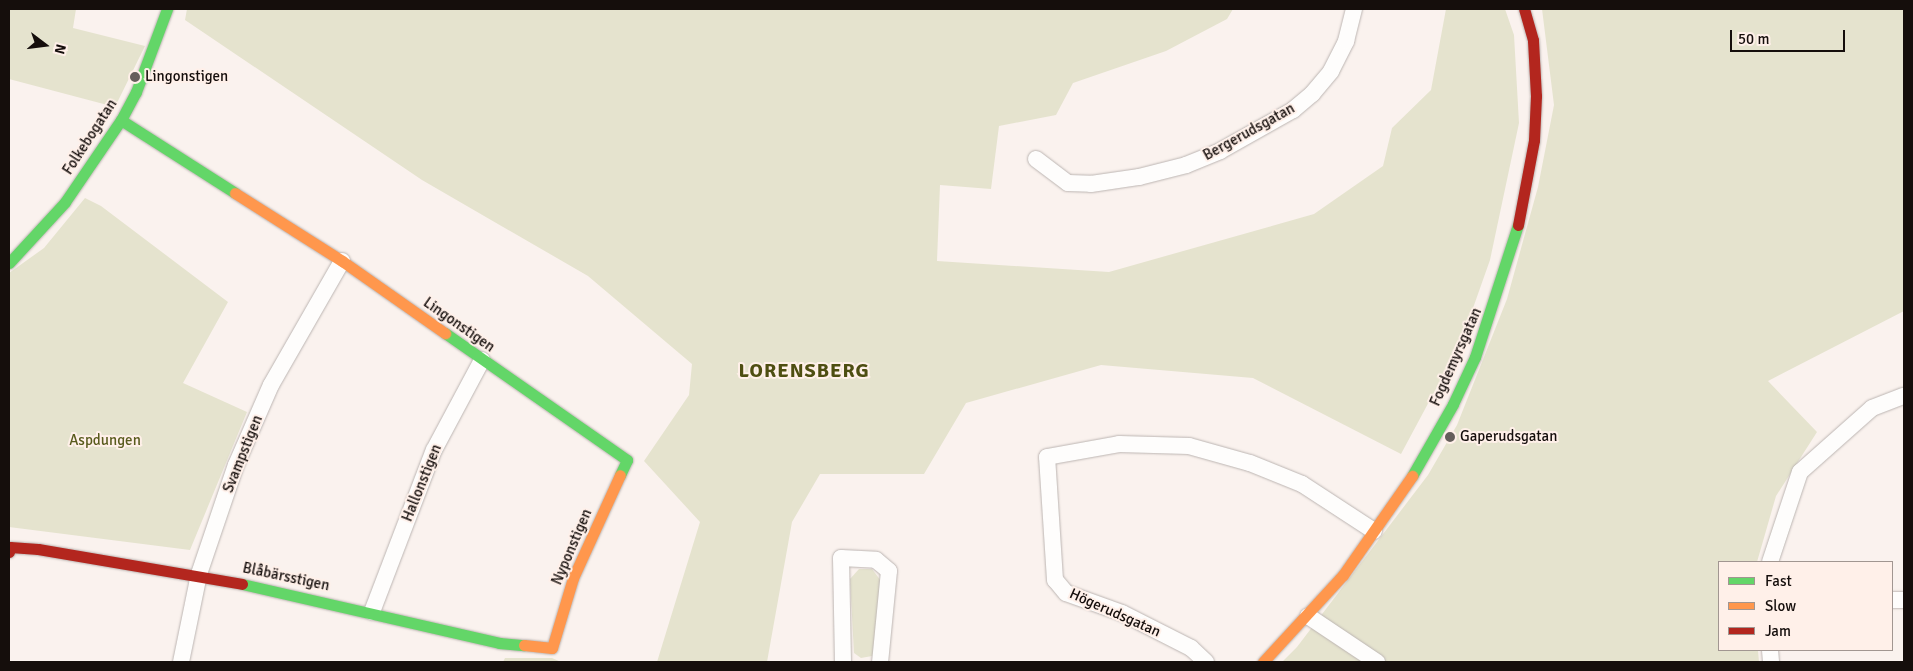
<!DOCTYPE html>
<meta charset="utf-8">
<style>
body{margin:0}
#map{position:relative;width:1913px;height:671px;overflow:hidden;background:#faf2ee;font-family:Signika,sans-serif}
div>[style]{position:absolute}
.green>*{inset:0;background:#e5e3ce}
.roads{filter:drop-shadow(0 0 1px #bcb5b2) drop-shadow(0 0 1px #bcb5b2)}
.street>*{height:16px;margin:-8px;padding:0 8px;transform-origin:8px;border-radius:8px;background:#fefdfc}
.fast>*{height:11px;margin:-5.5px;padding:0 5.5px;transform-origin:5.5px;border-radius:5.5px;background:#63d668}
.slow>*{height:11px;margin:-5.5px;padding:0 5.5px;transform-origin:5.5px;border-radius:5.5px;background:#ff974d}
.jam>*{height:11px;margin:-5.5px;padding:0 5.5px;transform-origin:5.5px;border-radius:5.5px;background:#b3261e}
.dots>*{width:14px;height:14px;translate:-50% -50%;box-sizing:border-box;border:2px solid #fff0e9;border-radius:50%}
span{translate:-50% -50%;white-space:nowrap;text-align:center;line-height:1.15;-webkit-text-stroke:4px #fff0e9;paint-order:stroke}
.poi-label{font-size:15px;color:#150e0c}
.left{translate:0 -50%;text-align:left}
.street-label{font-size:15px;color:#150e0c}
.park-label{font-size:15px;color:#595b1d}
.district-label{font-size:20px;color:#4e4e11;font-weight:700;letter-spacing:1px}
.frame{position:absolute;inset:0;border:10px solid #150e0c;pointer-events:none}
.legend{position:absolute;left:1718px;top:561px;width:175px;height:90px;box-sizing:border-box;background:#fff0e9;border:1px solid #a19691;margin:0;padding:6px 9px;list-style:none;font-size:15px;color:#150e0c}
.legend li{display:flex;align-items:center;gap:10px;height:25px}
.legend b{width:25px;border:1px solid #a19691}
.north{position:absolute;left:20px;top:20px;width:50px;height:50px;-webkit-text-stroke:4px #fff0e9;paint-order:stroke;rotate:105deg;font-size:14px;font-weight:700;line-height:20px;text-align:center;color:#150e0c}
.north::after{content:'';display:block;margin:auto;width:18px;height:22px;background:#150e0c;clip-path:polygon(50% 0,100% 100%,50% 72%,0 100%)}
.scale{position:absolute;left:1730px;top:30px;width:115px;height:22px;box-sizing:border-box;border:2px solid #150e0c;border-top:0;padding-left:6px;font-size:15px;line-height:18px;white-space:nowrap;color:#150e0c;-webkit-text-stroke:4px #fff0e9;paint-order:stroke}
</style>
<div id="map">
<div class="green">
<i style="clip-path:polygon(9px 9px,76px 9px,73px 28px,145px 46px,115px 107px,9px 79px)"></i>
<i style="clip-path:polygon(187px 9px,1233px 9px,1227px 19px,1166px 51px,1073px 83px,1056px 115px,999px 126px,991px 189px,940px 185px,937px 261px,1109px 272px,1314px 214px,1383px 166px,1392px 128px,1431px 90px,1446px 9px,1505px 9px,1514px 35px,1519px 123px,1490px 260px,1461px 342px,1401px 454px,1253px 378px,1101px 365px,966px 403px,924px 474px,820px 474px,792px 522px,767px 662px,657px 662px,700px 522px,644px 461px,689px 395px,692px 364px,588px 276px,422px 180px,185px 20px)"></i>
<i style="clip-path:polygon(1542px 9px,1904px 9px,1904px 311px,1768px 381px,1817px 432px,1776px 496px,1757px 562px,1719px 562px,1719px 650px,1758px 650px,1759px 662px,1282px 662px,1297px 647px,1428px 475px,1457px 425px,1507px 299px,1538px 187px,1554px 105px)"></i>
<i style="clip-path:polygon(85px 198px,101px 206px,228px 302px,183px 383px,247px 412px,190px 550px,9px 527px,9px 273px,44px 248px)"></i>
<i style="clip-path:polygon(859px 569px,872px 569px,881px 581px,878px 646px,872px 656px,861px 658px,854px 653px,850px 579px)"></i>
<i style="clip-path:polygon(505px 658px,552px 658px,561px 662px,503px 662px)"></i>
</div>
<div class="roads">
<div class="street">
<i style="left:1036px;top:159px;width:40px;rotate:37deg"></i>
<i style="left:1068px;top:183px;width:23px;rotate:2deg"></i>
<i style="left:1091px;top:184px;width:49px;rotate:-8.3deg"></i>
<i style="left:1139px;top:177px;width:49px;rotate:-14.3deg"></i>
<i style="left:1186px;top:165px;width:37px;rotate:-22deg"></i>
<i style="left:1220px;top:151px;width:84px;rotate:-29.3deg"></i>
<i style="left:1293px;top:110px;width:25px;rotate:-40deg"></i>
<i style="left:1312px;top:94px;width:30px;rotate:-50deg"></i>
<i style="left:1331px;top:71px;width:34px;rotate:-63deg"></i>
<i style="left:1346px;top:41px;width:33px;rotate:-76deg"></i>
<i style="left:1770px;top:562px;width:95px;rotate:-71.6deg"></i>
<i style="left:1800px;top:472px;width:96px;rotate:-41.6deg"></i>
<i style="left:1872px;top:408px;width:34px;rotate:-21deg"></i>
<i style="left:1892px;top:600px;width:12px"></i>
<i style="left:372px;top:612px;width:173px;rotate:-69.1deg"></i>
<i style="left:434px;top:450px;width:102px;rotate:-61.9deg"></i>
<i style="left:1308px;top:616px;width:83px;rotate:33.7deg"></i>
<i style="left:1770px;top:650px;width:12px;rotate:85deg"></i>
<i style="left:181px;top:662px;width:90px;rotate:-78.4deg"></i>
<i style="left:199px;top:574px;width:115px;rotate:-71.3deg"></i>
<i style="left:236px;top:465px;width:87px;rotate:-66.4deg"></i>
<i style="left:271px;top:385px;width:143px;rotate:-60.2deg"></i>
<i style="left:843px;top:662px;width:104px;rotate:-91.1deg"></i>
<i style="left:841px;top:558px;width:35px;rotate:3deg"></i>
<i style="left:876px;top:560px;width:17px;rotate:40deg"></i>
<i style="left:889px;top:571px;width:91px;rotate:95.6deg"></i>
<i style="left:1206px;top:662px;width:21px;rotate:-137deg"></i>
<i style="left:1191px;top:648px;width:77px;rotate:-153.1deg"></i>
<i style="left:1122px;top:613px;width:59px;rotate:-160.3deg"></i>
<i style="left:1066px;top:593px;width:17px;rotate:-130deg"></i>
<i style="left:1055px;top:580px;width:123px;rotate:-93.7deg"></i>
<i style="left:1047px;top:457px;width:73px;rotate:-10.2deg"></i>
<i style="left:1119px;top:444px;width:70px;rotate:1.6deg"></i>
<i style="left:1189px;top:446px;width:63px;rotate:15.6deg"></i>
<i style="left:1250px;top:463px;width:56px;rotate:22deg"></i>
<i style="left:1302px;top:484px;width:86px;rotate:33.1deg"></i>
</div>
<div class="fast">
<i style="left:121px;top:120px;width:135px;rotate:32.6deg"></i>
<i style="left:9px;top:263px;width:83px;rotate:-47.4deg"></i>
<i style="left:65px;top:202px;width:99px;rotate:-55.7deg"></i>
<i style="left:121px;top:120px;width:32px;rotate:-62deg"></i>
<i style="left:136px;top:92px;width:89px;rotate:-69.5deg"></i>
<i style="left:445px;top:333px;width:222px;rotate:34.9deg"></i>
<i style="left:627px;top:460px;width:17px;rotate:115deg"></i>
<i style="left:1412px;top:476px;width:83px;rotate:-60.3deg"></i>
<i style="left:1453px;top:404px;width:52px;rotate:-64.9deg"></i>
<i style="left:1475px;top:357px;width:139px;rotate:-72deg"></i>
<i style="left:242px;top:584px;width:264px;rotate:12.9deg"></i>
<i style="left:499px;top:643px;width:25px;rotate:5deg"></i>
</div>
<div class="slow">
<i style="left:235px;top:193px;width:127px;rotate:32.4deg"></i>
<i style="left:342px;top:261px;width:126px;rotate:35deg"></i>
<i style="left:524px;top:645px;width:28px;rotate:6deg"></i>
<i style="left:552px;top:648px;width:73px;rotate:-73.3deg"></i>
<i style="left:573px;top:578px;width:113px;rotate:-65.5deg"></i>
<i style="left:1263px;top:662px;width:118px;rotate:-47.4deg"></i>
<i style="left:1343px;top:575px;width:121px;rotate:-55.1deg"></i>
</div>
<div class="jam">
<i style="left:1518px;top:225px;width:86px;rotate:-79.3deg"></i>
<i style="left:1534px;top:140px;width:44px;rotate:-87.4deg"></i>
<i style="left:1536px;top:96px;width:56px;rotate:-93.1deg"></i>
<i style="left:1533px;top:40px;width:32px;rotate:-106deg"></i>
<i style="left:9px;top:552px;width:5px;rotate:-79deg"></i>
<i style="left:10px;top:547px;width:28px;rotate:4deg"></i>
<i style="left:38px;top:549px;width:207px;rotate:9.7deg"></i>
</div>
</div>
<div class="dots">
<i style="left:135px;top:77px;background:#655e5b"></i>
<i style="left:1450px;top:437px;background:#655e5b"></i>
</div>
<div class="poi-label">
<span class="left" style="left:145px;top:77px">Lingonstigen</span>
<span class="left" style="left:1460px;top:437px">Gaperudsgatan</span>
</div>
<div class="street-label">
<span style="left:1249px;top:132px;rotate:-29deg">Bergerudsgatan</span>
<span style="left:90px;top:137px;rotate:-57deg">Folkebogatan</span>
<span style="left:459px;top:325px;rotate:35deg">Lingonstigen</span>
<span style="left:1456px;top:357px;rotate:-66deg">Fogdemyrsgatan</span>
<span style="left:243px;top:454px;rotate:-68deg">Svampstigen</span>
<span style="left:422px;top:483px;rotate:-68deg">Hallonstigen</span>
<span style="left:572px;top:547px;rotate:-67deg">Nyponstigen</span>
<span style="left:286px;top:577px;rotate:12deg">Blåbärsstigen</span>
<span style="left:1115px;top:613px;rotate:24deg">Högerudsgatan</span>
</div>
<div class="park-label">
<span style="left:105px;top:441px">Aspdungen</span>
</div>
<div class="district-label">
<span style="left:804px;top:370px">LORENSBERG</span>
</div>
<div class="frame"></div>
<ul class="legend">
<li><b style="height:6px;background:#63d668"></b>Fast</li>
<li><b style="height:6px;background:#ff974d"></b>Slow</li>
<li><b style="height:6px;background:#b3261e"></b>Jam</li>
</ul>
<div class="north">N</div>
<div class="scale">50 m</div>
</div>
